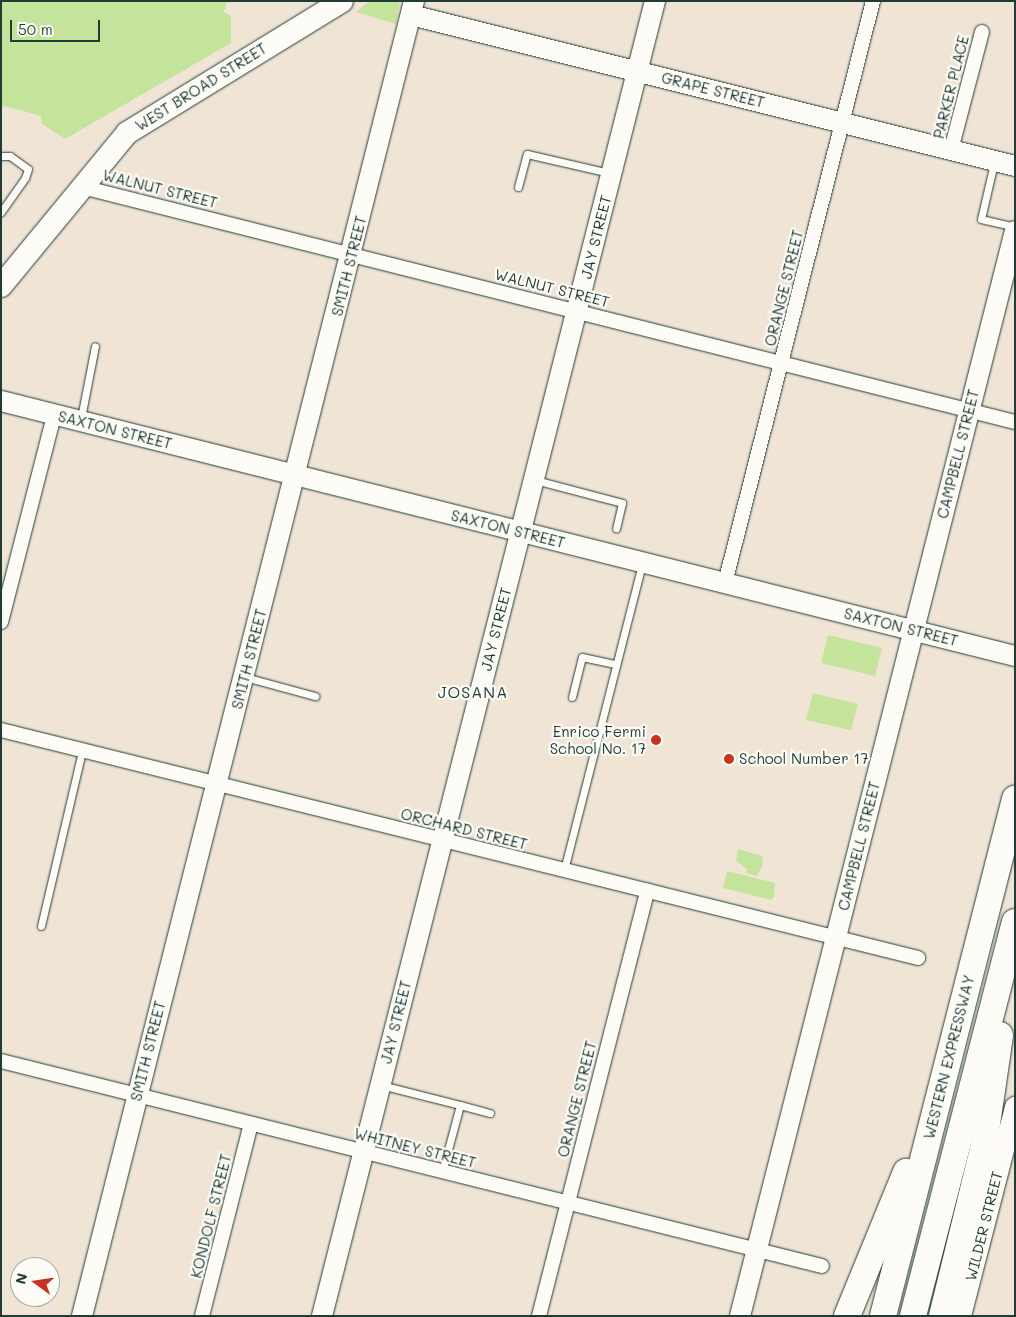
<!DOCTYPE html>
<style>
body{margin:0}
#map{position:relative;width:1016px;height:1317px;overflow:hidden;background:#f0e5d5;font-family:Mali,sans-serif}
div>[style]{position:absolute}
.green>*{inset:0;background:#c4e39b}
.roads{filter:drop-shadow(0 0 1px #1f3d34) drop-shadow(0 0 1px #1f3d34)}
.lane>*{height:7px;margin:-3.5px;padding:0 3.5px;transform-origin:3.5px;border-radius:3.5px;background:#fdfcf7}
.street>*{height:14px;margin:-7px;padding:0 7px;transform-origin:7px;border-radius:7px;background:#fdfcf7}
.secondary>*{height:20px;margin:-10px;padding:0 10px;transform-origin:10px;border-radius:10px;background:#fdfcf7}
.primary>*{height:22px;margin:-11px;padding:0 11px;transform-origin:11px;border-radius:11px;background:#fdfcf7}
.highway>*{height:26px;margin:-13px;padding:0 13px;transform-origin:13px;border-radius:13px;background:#fdfcf7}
.dots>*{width:14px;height:14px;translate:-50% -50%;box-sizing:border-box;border:2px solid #fdfcf7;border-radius:50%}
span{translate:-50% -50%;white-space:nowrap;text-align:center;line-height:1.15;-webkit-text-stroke:4.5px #fdfcf7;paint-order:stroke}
.street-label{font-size:15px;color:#1f3d34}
.poi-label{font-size:15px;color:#1f3d34}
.right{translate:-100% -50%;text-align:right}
.left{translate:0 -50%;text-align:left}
.neighbourhood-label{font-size:16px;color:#1f3d34;letter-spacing:1px}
.frame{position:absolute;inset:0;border:2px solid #1f3d34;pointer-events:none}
.north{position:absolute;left:10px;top:1257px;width:50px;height:50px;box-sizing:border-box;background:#fdfcf7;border:1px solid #a4b0a9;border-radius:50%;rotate:284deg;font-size:14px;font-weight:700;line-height:20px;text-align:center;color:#1f3d34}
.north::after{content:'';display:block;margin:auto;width:18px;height:22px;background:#c8321e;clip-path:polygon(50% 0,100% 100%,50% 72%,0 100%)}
.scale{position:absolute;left:10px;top:20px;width:90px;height:22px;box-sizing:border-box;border:2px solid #1f3d34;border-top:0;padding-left:6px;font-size:15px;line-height:18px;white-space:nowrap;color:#1f3d34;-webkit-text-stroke:4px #fdfcf7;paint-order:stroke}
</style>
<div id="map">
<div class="green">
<i style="clip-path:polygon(1px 1px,227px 1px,224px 12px,231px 16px,231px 43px,65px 139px,42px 124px,41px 116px,4px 106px,1px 109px)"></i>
<i style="clip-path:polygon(370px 1px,400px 1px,396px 24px,356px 12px)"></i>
<i style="clip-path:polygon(828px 635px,882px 648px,875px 676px,821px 663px)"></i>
<i style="clip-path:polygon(813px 693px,858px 704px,851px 730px,806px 720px)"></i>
<i style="clip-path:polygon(738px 849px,762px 856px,763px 864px,757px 876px,746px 873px,747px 869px,736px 861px)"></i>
<i style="clip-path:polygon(727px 871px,775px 883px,774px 896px,771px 900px,723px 888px)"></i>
</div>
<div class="roads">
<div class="lane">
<i style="left:1px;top:156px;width:9px"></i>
<i style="left:10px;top:156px;width:22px;rotate:36deg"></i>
<i style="left:28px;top:169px;width:9px;rotate:108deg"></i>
<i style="left:25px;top:178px;width:42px;rotate:125.2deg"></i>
<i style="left:994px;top:163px;width:57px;rotate:103.1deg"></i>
<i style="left:981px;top:219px;width:35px;rotate:13deg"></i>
<i style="left:518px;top:187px;width:34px;rotate:-75deg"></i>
<i style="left:527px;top:154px;width:84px;rotate:13deg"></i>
<i style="left:81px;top:418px;width:73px;rotate:-79deg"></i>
<i style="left:535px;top:480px;width:90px;rotate:14.8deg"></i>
<i style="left:622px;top:503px;width:26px;rotate:103deg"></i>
<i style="left:245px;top:677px;width:73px;rotate:15.2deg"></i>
<i style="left:572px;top:697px;width:41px;rotate:-76deg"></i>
<i style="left:582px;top:657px;width:34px;rotate:12deg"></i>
<i style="left:564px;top:870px;width:317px;rotate:-75.7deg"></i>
<i style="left:41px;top:926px;width:180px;rotate:-76.8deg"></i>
<i style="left:381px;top:1085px;width:81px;rotate:14.2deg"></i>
<i style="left:460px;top:1105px;width:69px;rotate:105deg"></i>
<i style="left:460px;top:1105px;width:31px;rotate:15deg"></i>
</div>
<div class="street">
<i style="left:951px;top:150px;width:122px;rotate:-75.3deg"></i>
<i style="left:82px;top:187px;width:962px;rotate:14.14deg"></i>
<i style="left:725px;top:583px;width:601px;rotate:-75.73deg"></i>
<i style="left:1px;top:622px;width:214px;rotate:-75.6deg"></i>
<i style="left:1px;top:730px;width:945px;rotate:13.96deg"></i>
<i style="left:1px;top:1061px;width:846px;rotate:14.02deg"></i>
<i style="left:202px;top:1316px;width:198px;rotate:-75.7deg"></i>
<i style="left:539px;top:1316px;width:439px;rotate:-75.7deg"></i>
</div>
<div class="secondary">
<i style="left:411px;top:15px;width:623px;rotate:14.04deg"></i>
<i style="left:1px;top:401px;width:1046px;rotate:14.12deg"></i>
<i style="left:82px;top:1316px;width:1356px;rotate:-75.83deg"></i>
<i style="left:322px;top:1316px;width:1357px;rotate:-75.79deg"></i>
<i style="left:740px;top:1316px;width:1119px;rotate:-75.78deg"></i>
<i style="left:961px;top:1316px;width:216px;rotate:-75.5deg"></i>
</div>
<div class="primary">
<i style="left:1px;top:286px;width:198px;rotate:-50.5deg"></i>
<i style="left:127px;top:133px;width:252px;rotate:-31.5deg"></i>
</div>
<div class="highway">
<i style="left:847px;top:1316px;width:156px;rotate:-67.7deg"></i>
<i style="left:883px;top:1316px;width:534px;rotate:-75.68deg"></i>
<i style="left:913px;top:1316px;width:407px;rotate:-75.5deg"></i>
<i style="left:942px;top:1316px;width:176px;rotate:-76.2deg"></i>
<i style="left:984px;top:1145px;width:111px;rotate:-81.7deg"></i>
</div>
</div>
<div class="dots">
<i style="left:656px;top:740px;background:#c8321e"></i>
<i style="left:729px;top:759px;background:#c8321e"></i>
</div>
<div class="street-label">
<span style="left:201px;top:87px;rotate:-32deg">WEST BROAD STREET</span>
<span style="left:951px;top:87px;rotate:-76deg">PARKER PLACE</span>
<span style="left:713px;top:90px;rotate:14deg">GRAPE STREET</span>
<span style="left:160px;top:189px;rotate:14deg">WALNUT STREET</span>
<span style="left:596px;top:237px;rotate:-76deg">JAY STREET</span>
<span style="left:349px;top:266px;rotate:-76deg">SMITH STREET</span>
<span style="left:552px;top:288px;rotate:14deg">WALNUT STREET</span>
<span style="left:784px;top:288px;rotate:-76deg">ORANGE STREET</span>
<span style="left:115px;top:430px;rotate:14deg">SAXTON STREET</span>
<span style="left:958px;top:454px;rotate:-76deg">CAMPBELL STREET</span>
<span style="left:508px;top:529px;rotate:14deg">SAXTON STREET</span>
<span style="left:901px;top:627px;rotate:14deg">SAXTON STREET</span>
<span style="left:496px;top:629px;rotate:-76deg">JAY STREET</span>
<span style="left:249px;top:659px;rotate:-76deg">SMITH STREET</span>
<span style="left:464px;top:829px;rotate:14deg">ORCHARD STREET</span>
<span style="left:859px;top:846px;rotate:-76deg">CAMPBELL STREET</span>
<span style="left:396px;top:1022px;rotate:-76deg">JAY STREET</span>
<span style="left:148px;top:1051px;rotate:-76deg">SMITH STREET</span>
<span style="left:949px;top:1057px;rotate:-76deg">WESTERN EXPRESSWAY</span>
<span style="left:577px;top:1099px;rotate:-76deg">ORANGE STREET</span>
<span style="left:415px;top:1148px;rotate:14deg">WHITNEY STREET</span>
<span style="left:211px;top:1216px;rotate:-76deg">KONDOLF STREET</span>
<span style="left:984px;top:1226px;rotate:-76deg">WILDER STREET</span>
</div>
<div class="poi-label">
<span class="right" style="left:646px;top:740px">Enrico Fermi<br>School No. 17</span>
<span class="left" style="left:739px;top:759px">School Number 17</span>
</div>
<div class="neighbourhood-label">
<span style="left:473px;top:692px">JOSANA</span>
</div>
<div class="frame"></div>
<div class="north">N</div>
<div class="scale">50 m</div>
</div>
